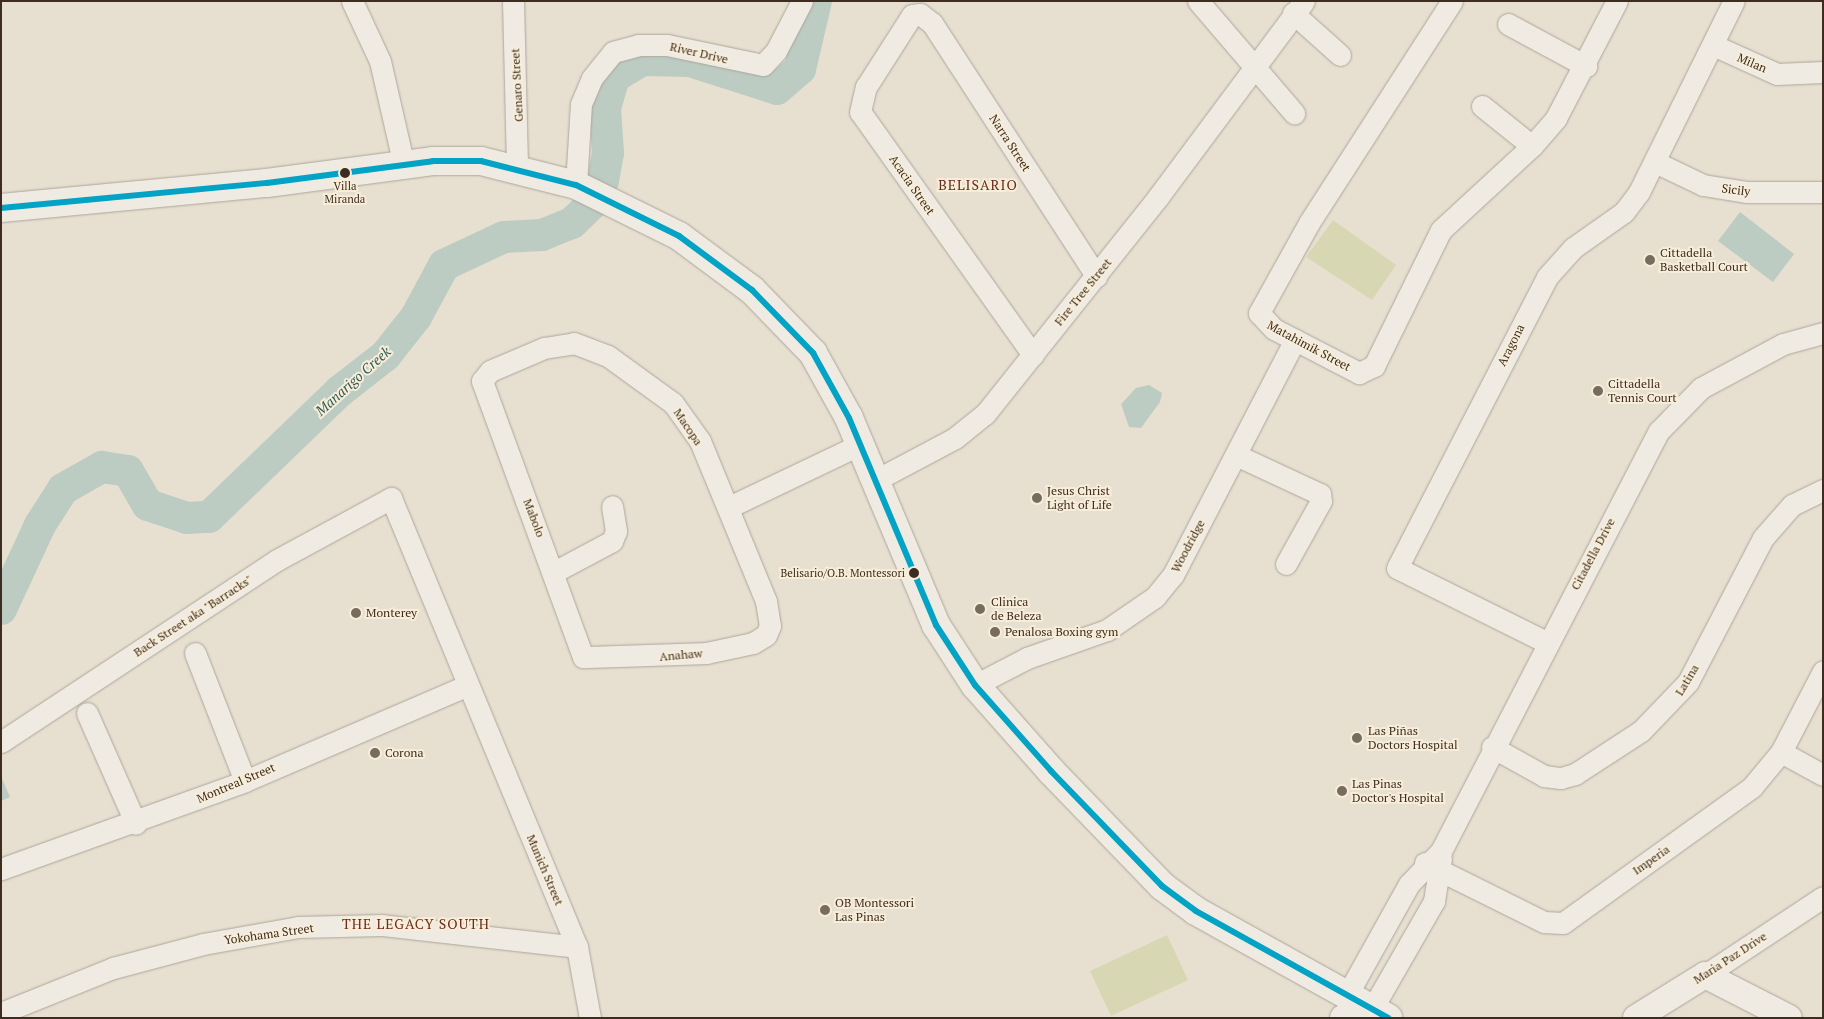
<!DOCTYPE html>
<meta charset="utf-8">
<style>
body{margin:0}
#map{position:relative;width:1824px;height:1019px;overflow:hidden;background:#e7e0d1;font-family:"PT Serif",serif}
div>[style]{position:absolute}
.green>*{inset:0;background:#d8d7b3}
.water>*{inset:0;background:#bcccc2}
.river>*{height:32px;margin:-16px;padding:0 16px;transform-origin:16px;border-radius:16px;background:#bcccc2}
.roads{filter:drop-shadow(0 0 1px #ada599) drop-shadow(0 0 1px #ada599)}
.minor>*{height:21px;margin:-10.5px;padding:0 10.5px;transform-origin:10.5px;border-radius:10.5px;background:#efebe3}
.tertiary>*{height:26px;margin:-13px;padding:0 13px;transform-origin:13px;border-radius:13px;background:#efebe3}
.secondary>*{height:28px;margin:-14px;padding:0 14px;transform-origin:14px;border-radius:14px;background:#efebe3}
.bus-1>*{height:6px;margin:-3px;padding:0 3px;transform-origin:3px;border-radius:3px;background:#03a3c5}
.dots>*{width:14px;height:14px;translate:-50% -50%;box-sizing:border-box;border:2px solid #f7edd8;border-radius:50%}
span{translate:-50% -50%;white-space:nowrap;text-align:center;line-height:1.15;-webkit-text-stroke:4px #f7edd8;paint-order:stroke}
.bus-label{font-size:11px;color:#3d2d20}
.right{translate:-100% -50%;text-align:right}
.street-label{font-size:12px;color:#3d2d20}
.poi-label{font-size:12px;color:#3d2d20}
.left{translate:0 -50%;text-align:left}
.neighbourhood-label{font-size:14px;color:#6b2c1d;letter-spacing:1px}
.water-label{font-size:14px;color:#2f5d59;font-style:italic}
.frame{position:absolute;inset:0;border:2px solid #3d2d20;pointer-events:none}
</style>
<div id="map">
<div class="green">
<i style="clip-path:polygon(1333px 220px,1396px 265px,1372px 300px,1306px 257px)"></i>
<i style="clip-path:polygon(1167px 935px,1188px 980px,1111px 1016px,1090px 971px)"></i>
</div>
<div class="water">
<i style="clip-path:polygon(1740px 212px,1794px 254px,1773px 282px,1718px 241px)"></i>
<i style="clip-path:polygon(1149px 385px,1162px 393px,1160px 402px,1141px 428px,1129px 427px,1121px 404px,1136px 388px)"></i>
<i style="clip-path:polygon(1px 776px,10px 797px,1px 801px)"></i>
</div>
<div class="river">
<i style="left:1px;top:609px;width:93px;rotate:-65.1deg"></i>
<i style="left:40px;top:525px;width:43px;rotate:-57.4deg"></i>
<i style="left:63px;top:489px;width:45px;rotate:-29.4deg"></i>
<i style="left:102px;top:467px;width:26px;rotate:9deg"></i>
<i style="left:128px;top:471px;width:39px;rotate:60deg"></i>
<i style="left:148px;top:505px;width:41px;rotate:18.4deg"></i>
<i style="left:187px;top:518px;width:22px;rotate:-3deg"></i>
<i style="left:209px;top:517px;width:182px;rotate:-43.9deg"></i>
<i style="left:340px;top:391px;width:57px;rotate:-37.9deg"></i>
<i style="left:385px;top:356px;width:50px;rotate:-51.5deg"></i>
<i style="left:416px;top:317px;width:59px;rotate:-61.7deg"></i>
<i style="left:444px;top:265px;width:66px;rotate:-25deg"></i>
<i style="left:504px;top:237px;width:38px;rotate:-3deg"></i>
<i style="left:542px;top:235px;width:32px;rotate:-22deg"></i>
<i style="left:572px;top:223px;width:29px;rotate:-44deg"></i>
<i style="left:593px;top:203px;width:24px;rotate:-66deg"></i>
<i style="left:603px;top:181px;width:28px;rotate:-80deg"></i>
<i style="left:608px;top:153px;width:45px;rotate:-93.8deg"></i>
<i style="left:605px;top:108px;width:32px;rotate:-74deg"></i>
<i style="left:614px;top:77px;width:33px;rotate:-31deg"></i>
<i style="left:642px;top:60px;width:48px;rotate:1.2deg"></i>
<i style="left:690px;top:61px;width:91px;rotate:17.8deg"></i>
<i style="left:777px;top:89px;width:30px;rotate:-41deg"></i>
<i style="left:800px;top:69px;width:70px;rotate:-76.8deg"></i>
</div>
<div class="roads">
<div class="minor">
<i style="left:352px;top:1px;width:66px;rotate:65deg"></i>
<i style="left:380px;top:61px;width:108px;rotate:77.1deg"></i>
<i style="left:513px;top:1px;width:168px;rotate:88.6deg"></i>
<i style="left:1198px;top:1px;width:148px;rotate:49.4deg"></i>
<i style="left:1452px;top:1px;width:264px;rotate:122.8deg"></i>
<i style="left:1309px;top:223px;width:103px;rotate:119.1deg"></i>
<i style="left:1259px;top:313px;width:22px;rotate:47deg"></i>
<i style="left:1274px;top:329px;width:96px;rotate:27.4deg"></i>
<i style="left:1359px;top:373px;width:17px;rotate:-25deg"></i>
<i style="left:1374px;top:366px;width:152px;rotate:-63.8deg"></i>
<i style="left:1441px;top:230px;width:124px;rotate:-42.7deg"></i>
<i style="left:1532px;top:146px;width:37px;rotate:-49deg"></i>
<i style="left:1556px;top:118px;width:132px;rotate:-62.5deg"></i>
<i style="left:1293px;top:13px;width:63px;rotate:41.8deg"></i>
<i style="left:1508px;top:24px;width:89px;rotate:28.3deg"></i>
<i style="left:1713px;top:45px;width:70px;rotate:24.4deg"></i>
<i style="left:1777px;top:74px;width:46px;rotate:-2.5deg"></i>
<i style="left:1482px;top:106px;width:64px;rotate:38.7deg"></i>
<i style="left:1655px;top:162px;width:53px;rotate:25.6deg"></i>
<i style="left:1703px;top:185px;width:45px;rotate:9deg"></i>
<i style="left:1747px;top:192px;width:76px"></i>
<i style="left:576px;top:185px;width:81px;rotate:-86.5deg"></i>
<i style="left:581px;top:104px;width:28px;rotate:-67deg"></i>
<i style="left:592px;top:78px;width:33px;rotate:-51deg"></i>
<i style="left:613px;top:52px;width:27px;rotate:-15deg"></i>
<i style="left:639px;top:45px;width:28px"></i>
<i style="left:667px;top:45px;width:98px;rotate:11.8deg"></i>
<i style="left:763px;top:65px;width:19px;rotate:-47deg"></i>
<i style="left:776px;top:51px;width:56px;rotate:-62.5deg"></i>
<i style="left:574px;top:343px;width:36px;rotate:21deg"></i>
<i style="left:608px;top:356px;width:80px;rotate:35.9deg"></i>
<i style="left:673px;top:403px;width:47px;rotate:54.6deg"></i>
<i style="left:700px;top:441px;width:173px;rotate:67.6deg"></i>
<i style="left:766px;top:601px;width:25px;rotate:81deg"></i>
<i style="left:770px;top:626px;width:10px;rotate:114deg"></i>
<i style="left:766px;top:635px;width:15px;rotate:148deg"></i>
<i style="left:753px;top:643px;width:48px;rotate:168deg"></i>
<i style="left:706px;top:653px;width:123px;rotate:178.1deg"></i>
<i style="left:583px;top:657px;width:294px;rotate:-110.1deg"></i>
<i style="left:482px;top:381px;width:13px;rotate:-51deg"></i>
<i style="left:490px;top:371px;width:59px;rotate:-23.1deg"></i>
<i style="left:544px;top:348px;width:30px;rotate:-9deg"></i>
<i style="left:1033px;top:355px;width:298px;rotate:-125.4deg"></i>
<i style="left:860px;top:112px;width:26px;rotate:-77deg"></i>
<i style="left:866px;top:87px;width:85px;rotate:-57.4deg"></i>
<i style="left:912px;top:15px;width:8px;rotate:-7deg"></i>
<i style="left:920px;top:14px;width:15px;rotate:37deg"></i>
<i style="left:932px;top:23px;width:302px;rotate:57deg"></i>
<i style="left:1236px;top:455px;width:93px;rotate:24.9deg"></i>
<i style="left:1320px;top:494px;width:7px;rotate:82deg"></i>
<i style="left:1321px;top:501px;width:72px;rotate:119.1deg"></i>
<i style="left:876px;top:480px;width:89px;rotate:-28deg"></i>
<i style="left:955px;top:438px;width:38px;rotate:-39deg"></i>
<i style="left:985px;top:414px;width:278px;rotate:-51.4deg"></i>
<i style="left:1158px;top:197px;width:244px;rotate:-53.3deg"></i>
<i style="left:729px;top:507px;width:146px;rotate:-25.5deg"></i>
<i style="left:554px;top:572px;width:66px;rotate:-28.1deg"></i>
<i style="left:612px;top:541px;width:11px;rotate:-68deg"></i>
<i style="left:616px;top:531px;width:25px;rotate:-99deg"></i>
<i style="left:1546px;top:642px;width:166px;rotate:-153.6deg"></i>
<i style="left:1397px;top:568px;width:327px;rotate:-62.7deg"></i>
<i style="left:1547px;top:277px;width:39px;rotate:-48deg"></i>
<i style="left:1573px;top:248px;width:62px;rotate:-35.2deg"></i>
<i style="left:1624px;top:212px;width:25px;rotate:-53deg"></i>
<i style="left:1639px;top:192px;width:213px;rotate:-63.6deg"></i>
<i style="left:195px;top:653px;width:137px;rotate:68.7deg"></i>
<i style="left:975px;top:685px;width:59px;rotate:-27.4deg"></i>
<i style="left:1027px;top:658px;width:85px;rotate:-19.3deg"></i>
<i style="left:1107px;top:630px;width:58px;rotate:-34.5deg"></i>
<i style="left:1155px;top:597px;width:28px;rotate:-51deg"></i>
<i style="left:1173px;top:575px;width:265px;rotate:-62.6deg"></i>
<i style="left:87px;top:713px;width:121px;rotate:66.2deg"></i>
<i style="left:1px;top:742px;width:331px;rotate:-33.4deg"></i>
<i style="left:277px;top:560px;width:130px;rotate:-28.5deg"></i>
<i style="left:391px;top:498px;width:486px;rotate:67.5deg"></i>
<i style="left:577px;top:947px;width:72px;rotate:79.6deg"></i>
<i style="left:1492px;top:747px;width:60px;rotate:29.1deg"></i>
<i style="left:1544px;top:776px;width:17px;rotate:7deg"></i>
<i style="left:1561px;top:778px;width:15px;rotate:-16deg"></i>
<i style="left:1575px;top:774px;width:79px;rotate:-33.1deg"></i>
<i style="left:1641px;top:731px;width:68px;rotate:-46.2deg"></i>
<i style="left:1688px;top:682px;width:162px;rotate:-62.5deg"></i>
<i style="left:1763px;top:538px;width:44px;rotate:-48.7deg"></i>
<i style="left:1792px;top:505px;width:34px;rotate:-26deg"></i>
<i style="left:1781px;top:752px;width:48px;rotate:28.7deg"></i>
<i style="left:1425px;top:863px;width:133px;rotate:26.4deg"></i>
<i style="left:1544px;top:922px;width:19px;rotate:3deg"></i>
<i style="left:1563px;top:923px;width:233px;rotate:-35.7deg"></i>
<i style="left:1752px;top:787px;width:45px;rotate:-50.4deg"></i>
<i style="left:1781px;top:752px;width:91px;rotate:-62.6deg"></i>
<i style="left:1px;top:869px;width:259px;rotate:-19.8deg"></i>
<i style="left:245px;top:781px;width:241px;rotate:-23.3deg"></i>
<i style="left:1705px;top:975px;width:141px;rotate:-33.5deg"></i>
<i style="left:1347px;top:995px;width:127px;rotate:-60.8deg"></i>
<i style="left:1409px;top:884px;width:46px;rotate:-45.9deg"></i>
<i style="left:1441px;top:851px;width:473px;rotate:-62.6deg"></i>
<i style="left:1659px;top:431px;width:60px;rotate:-45.7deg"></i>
<i style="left:1701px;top:388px;width:93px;rotate:-28.2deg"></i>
<i style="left:1783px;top:344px;width:41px;rotate:-15.4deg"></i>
<i style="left:1372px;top:1009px;width:125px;rotate:-60.1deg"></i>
<i style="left:1434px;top:901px;width:44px;rotate:-80.8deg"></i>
<i style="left:1px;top:1013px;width:121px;rotate:-21.9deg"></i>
<i style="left:113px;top:968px;width:93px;rotate:-14.9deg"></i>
<i style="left:203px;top:944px;width:97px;rotate:-10.1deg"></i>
<i style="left:298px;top:927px;width:84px;rotate:-1.4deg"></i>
<i style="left:382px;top:925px;width:196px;rotate:6.4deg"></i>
</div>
<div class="tertiary">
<i style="left:1343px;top:1018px;width:30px;rotate:-17deg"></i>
<i style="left:1636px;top:1018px;width:81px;rotate:-31.9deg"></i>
<i style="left:1705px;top:975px;width:94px;rotate:27.1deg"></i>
</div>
<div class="secondary">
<i style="left:1px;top:208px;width:267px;rotate:-5.4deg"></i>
<i style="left:267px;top:183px;width:167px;rotate:-7.5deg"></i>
<i style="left:433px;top:161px;width:48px"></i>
<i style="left:481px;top:161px;width:98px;rotate:14.2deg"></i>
<i style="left:576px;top:185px;width:115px;rotate:26.3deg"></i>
<i style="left:679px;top:236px;width:91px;rotate:36.5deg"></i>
<i style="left:752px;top:290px;width:88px;rotate:45.9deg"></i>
<i style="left:813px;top:353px;width:74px;rotate:61deg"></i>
<i style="left:849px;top:418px;width:225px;rotate:67.2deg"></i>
<i style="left:936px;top:625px;width:72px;rotate:57deg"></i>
<i style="left:975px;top:685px;width:115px;rotate:48.5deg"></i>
<i style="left:1051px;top:771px;width:160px;rotate:46deg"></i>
<i style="left:1162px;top:886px;width:42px;rotate:36.3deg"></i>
<i style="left:1196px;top:911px;width:220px;rotate:29.1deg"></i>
</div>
</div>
<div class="bus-1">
<i style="left:1px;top:208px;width:267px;rotate:-5.4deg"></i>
<i style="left:267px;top:183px;width:167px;rotate:-7.5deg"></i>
<i style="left:433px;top:161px;width:48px"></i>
<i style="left:481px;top:161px;width:98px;rotate:14.2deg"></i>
<i style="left:576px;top:185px;width:115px;rotate:26.3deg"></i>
<i style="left:679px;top:236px;width:91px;rotate:36.5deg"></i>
<i style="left:752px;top:290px;width:88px;rotate:45.9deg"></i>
<i style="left:813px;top:353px;width:74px;rotate:61deg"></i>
<i style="left:849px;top:418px;width:225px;rotate:67.2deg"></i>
<i style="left:936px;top:625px;width:72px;rotate:57deg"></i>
<i style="left:975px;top:685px;width:115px;rotate:48.5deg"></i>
<i style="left:1051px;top:771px;width:160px;rotate:46deg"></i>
<i style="left:1162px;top:886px;width:42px;rotate:36.3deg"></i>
<i style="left:1196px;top:911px;width:220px;rotate:29.1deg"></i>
</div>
<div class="dots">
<i style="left:345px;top:173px;background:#3d2d20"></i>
<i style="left:1650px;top:260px;background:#786c5e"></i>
<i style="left:1598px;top:391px;background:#786c5e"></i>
<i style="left:1037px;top:498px;background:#786c5e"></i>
<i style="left:914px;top:573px;background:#3d2d20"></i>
<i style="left:980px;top:609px;background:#786c5e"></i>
<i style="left:356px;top:613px;background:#786c5e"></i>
<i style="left:995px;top:632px;background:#786c5e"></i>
<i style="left:1357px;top:738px;background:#786c5e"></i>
<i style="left:375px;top:753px;background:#786c5e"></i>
<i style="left:1342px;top:791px;background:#786c5e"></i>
<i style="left:825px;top:910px;background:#786c5e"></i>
</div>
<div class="bus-label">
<span style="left:345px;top:193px">Villa<br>Miranda</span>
<span class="right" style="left:905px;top:573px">Belisario/O.B. Montessori</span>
</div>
<div class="street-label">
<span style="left:699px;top:53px;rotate:13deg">River Drive</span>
<span style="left:1752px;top:63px;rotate:23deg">Milan</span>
<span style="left:517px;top:85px;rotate:-93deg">Genaro Street</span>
<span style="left:1010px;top:143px;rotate:57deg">Narra Street</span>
<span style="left:912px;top:185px;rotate:55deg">Acacia Street</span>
<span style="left:1736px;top:190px;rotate:7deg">Sicily</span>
<span style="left:1083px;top:292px;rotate:-51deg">Fire Tree Street</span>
<span style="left:1511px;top:345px;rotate:-63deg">Aragona</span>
<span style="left:1309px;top:346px;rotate:28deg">Matahimik Street</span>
<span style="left:688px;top:427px;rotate:56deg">Macopa</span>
<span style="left:534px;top:518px;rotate:69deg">Mabolo</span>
<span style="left:1188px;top:546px;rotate:-62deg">Woodridge</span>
<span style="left:1593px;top:554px;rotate:-62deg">Citadella Drive</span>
<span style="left:193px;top:616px;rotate:-33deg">Back Street aka "Barracks"</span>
<span style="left:681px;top:655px;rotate:-5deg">Anahaw</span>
<span style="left:1687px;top:680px;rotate:-59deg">Latina</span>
<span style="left:236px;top:783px;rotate:-23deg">Montreal Street</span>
<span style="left:1651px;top:860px;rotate:-35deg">Imperia</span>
<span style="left:545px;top:870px;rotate:67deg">Munich Street</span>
<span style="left:269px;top:934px;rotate:-8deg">Yokohama Street</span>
<span style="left:1730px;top:958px;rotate:-33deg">Maria Paz Drive</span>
</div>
<div class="poi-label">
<span class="left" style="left:1660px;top:260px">Cittadella<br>Basketball Court</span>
<span class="left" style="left:1608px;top:391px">Cittadella<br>Tennis Court</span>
<span class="left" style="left:1047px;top:498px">Jesus Christ<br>Light of Life</span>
<span class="left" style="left:991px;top:609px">Clinica<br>de Beleza</span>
<span class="left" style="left:366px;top:613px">Monterey</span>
<span class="left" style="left:1005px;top:632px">Penalosa Boxing gym</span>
<span class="left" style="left:1368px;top:738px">Las Piñas<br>Doctors Hospital</span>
<span class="left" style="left:385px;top:753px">Corona</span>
<span class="left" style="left:1352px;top:791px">Las Pinas<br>Doctor's Hospital</span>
<span class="left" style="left:835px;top:910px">OB Montessori<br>Las Pinas</span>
</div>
<div class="neighbourhood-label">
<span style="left:978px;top:185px">BELISARIO</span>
<span style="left:416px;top:924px">THE LEGACY SOUTH</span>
</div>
<div class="water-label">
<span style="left:353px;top:381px;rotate:-42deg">Manarigo Creek</span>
</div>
<div class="frame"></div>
</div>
